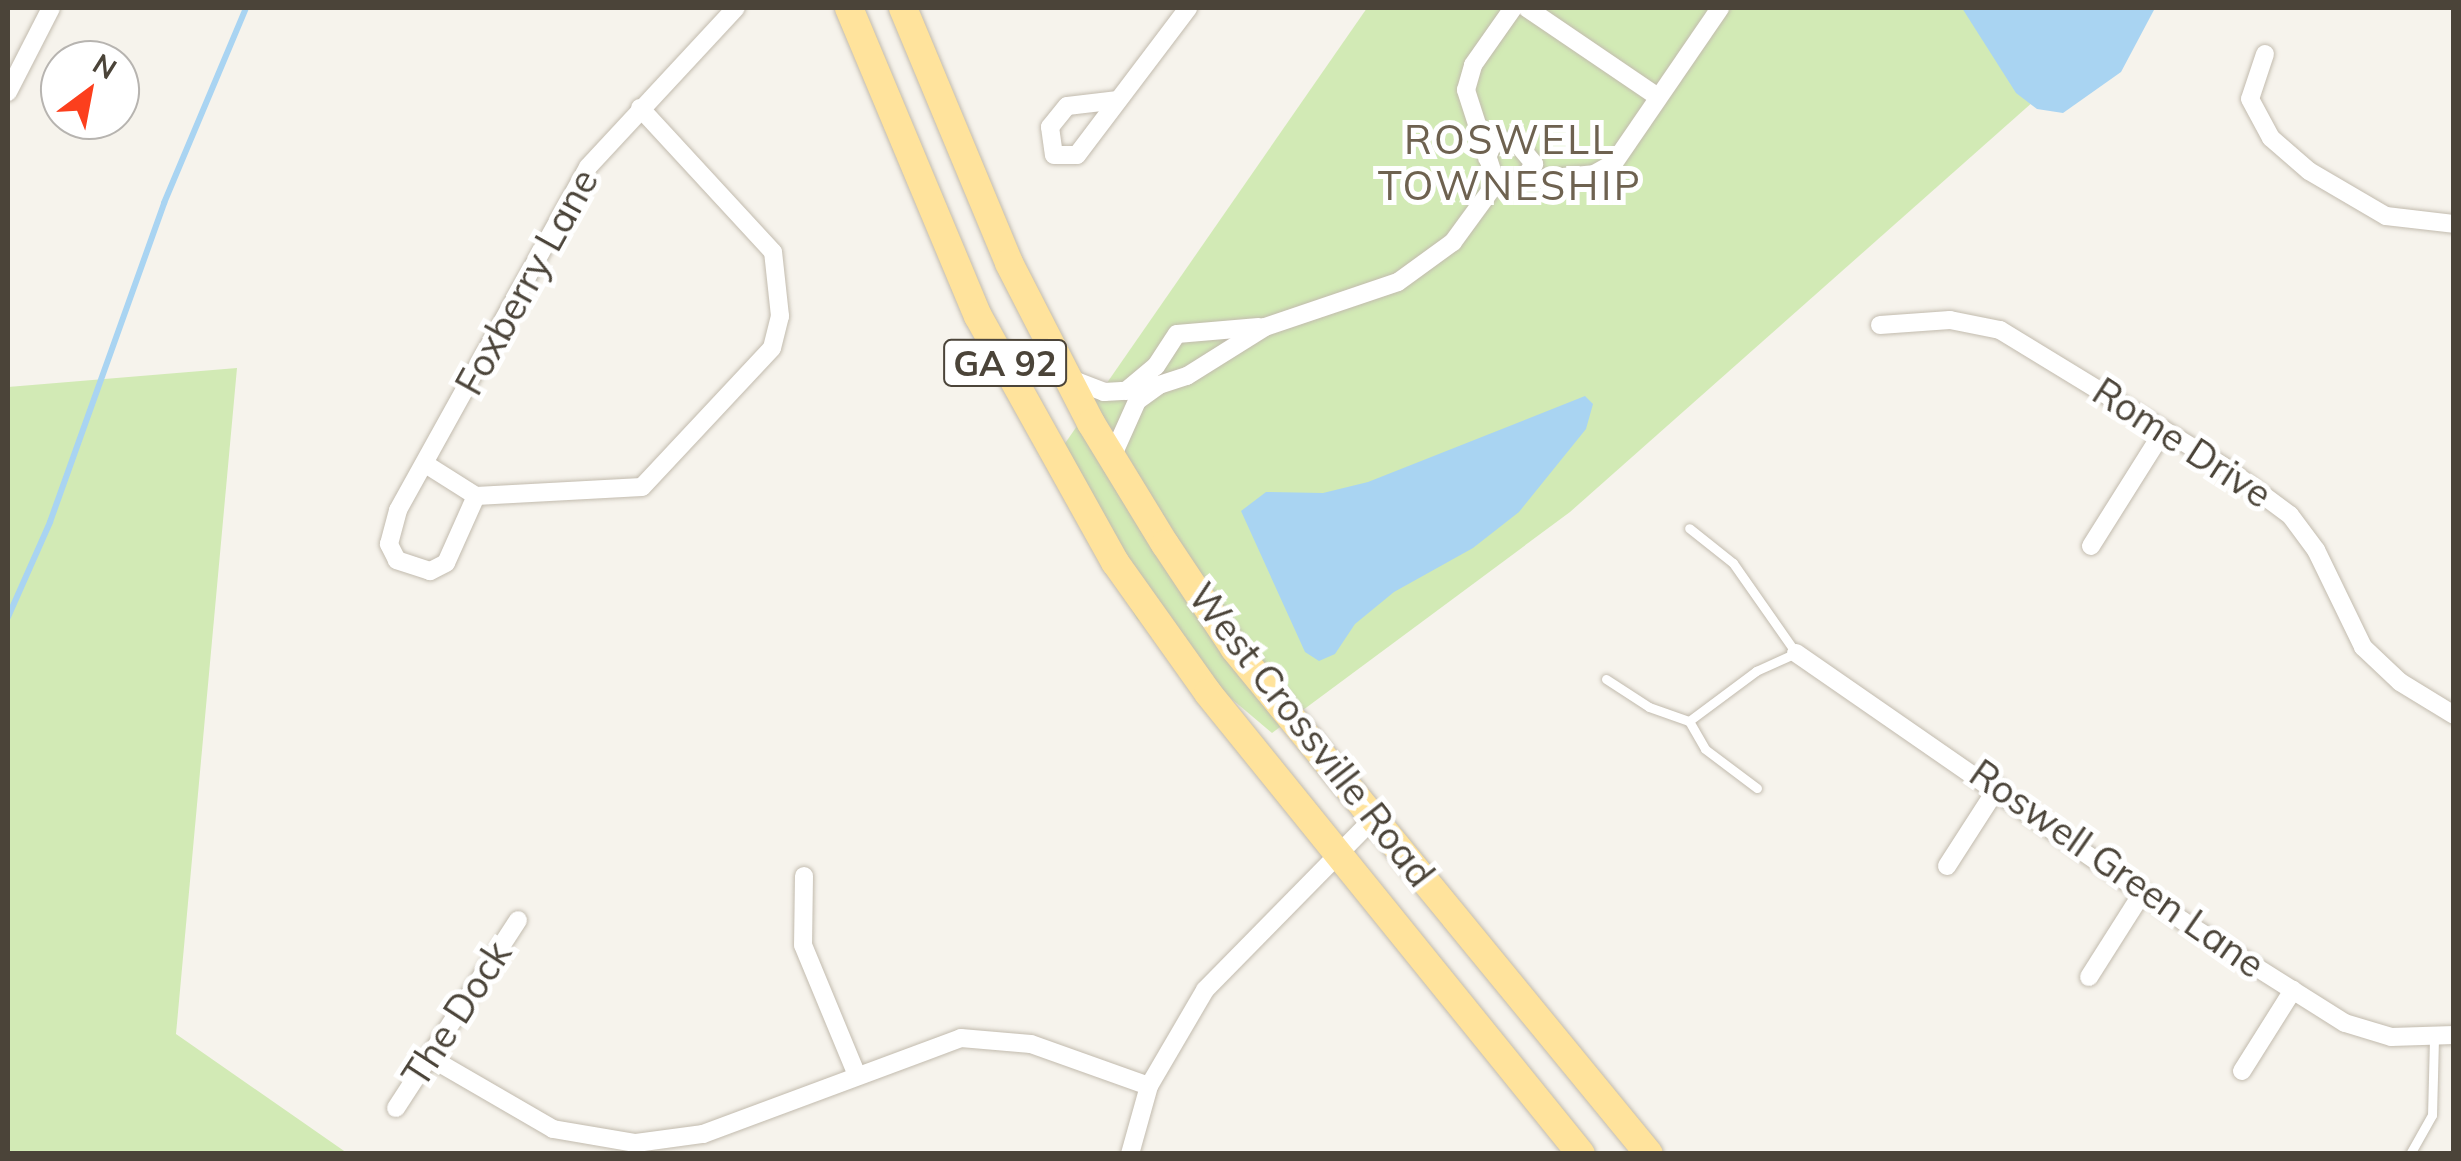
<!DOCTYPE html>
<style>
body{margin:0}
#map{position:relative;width:2461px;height:1161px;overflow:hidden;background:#f6f3ec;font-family:Mulish,sans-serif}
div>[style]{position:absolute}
.green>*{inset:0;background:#d2eab5}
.water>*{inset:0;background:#a9d4f2}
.stream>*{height:6px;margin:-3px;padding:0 3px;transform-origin:3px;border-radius:3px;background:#a9d4f2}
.roads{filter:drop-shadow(0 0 2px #c2bbae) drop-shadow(0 0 2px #c2bbae)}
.service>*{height:9px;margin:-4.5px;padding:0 4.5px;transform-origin:4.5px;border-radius:4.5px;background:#fff}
.minor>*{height:18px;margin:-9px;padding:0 9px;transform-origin:9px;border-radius:9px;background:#fff}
.primary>*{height:28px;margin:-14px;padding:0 14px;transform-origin:14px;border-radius:14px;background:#ffe39c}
span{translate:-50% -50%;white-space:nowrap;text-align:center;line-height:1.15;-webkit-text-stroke:10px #fff;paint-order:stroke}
.shield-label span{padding:2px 8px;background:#fff;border:2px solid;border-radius:8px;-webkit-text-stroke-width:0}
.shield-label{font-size:35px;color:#4b4439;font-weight:700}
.street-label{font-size:38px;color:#4b4439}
.neighbourhood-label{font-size:40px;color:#6e6250;letter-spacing:2.5px}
.frame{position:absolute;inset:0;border:10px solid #4b4439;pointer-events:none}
.north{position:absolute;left:40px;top:40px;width:100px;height:100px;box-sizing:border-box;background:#fff;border:2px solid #b7b4b0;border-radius:50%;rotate:32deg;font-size:28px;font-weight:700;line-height:40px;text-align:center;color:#4b4439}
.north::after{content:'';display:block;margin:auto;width:35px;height:45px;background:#fc3f1d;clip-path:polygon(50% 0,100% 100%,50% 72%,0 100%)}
</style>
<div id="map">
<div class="green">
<i style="clip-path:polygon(1367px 8px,2139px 8px,1570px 512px,1272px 733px,1137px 619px,1050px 465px)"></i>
<i style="clip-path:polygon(237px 368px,176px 1034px,347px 1153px,8px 1153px,8px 387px)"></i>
</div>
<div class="water">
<i style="clip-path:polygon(1962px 8px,2155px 8px,2121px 72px,2063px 113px,2037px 109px,2016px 93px)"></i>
<i style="clip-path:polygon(1585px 396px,1593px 404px,1586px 429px,1519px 512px,1473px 548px,1394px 592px,1355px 624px,1335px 654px,1319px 661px,1305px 652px,1241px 511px,1266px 492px,1323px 493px,1368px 482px)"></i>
</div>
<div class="stream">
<i style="left:8px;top:617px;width:104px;rotate:-66.1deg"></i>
<i style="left:50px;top:522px;width:339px;rotate:-70.3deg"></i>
<i style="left:164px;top:203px;width:212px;rotate:-67.2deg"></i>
</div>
<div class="roads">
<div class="service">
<i style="left:1606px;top:679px;width:51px;rotate:33.1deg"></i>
<i style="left:1649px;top:707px;width:42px;rotate:19.3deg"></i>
<i style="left:1689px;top:721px;width:84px;rotate:-36.7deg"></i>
<i style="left:1756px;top:671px;width:44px;rotate:-24.2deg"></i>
<i style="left:1796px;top:653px;width:110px;rotate:-125deg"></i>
<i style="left:1733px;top:563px;width:56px;rotate:-141.5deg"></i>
<i style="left:1689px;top:721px;width:32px;rotate:60deg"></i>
<i style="left:1705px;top:749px;width:65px;rotate:36.9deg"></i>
<i style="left:2410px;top:1154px;width:45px;rotate:-60.6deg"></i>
<i style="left:2432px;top:1115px;width:77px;rotate:-88.5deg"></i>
</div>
<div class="minor">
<i style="left:1527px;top:8px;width:158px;rotate:34.2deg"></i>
<i style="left:2265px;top:54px;width:47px;rotate:108.4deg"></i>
<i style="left:2250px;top:99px;width:44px;rotate:61.7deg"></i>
<i style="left:2271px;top:138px;width:50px;rotate:41deg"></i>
<i style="left:2309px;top:171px;width:89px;rotate:30.3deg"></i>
<i style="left:2386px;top:216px;width:68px;rotate:6.7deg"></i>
<i style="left:8px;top:92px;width:94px;rotate:-62.9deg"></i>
<i style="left:1118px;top:100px;width:51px;rotate:173.3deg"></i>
<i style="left:1067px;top:106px;width:27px;rotate:129deg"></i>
<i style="left:1050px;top:127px;width:28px;rotate:82deg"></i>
<i style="left:1054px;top:155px;width:23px"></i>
<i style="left:1077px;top:155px;width:184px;rotate:-52.9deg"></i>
<i style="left:1487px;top:158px;width:16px;rotate:-68deg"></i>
<i style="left:1493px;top:143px;width:22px;rotate:-5deg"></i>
<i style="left:1515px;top:141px;width:30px;rotate:50deg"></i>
<i style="left:1534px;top:164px;width:19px;rotate:126deg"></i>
<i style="left:1496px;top:183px;width:98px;rotate:-5.2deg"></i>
<i style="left:1594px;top:174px;width:23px;rotate:-29deg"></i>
<i style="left:1614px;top:163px;width:188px;rotate:-55.6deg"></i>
<i style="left:1496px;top:183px;width:98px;rotate:-107.9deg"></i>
<i style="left:1466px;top:90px;width:26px;rotate:-74deg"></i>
<i style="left:1473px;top:65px;width:70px;rotate:-54.9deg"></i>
<i style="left:1880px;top:325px;width:70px;rotate:-4.1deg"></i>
<i style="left:1950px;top:320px;width:51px;rotate:11.3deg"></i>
<i style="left:2000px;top:330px;width:267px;rotate:31.4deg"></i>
<i style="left:2228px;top:469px;width:77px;rotate:36.6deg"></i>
<i style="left:2290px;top:515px;width:44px;rotate:53.4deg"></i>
<i style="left:2316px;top:550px;width:108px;rotate:64.1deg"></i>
<i style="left:2363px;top:647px;width:51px;rotate:43.4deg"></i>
<i style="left:2400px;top:682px;width:63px;rotate:31.4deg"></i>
<i style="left:1068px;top:378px;width:39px;rotate:21deg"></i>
<i style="left:1104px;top:392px;width:22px;rotate:-3deg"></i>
<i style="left:1126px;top:391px;width:39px;rotate:-40deg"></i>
<i style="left:1156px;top:366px;width:38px;rotate:-57deg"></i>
<i style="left:1177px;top:334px;width:82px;rotate:-4.9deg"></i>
<i style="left:1112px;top:457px;width:61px;rotate:-65.9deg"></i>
<i style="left:1137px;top:401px;width:27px;rotate:-36deg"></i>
<i style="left:1159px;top:385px;width:29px;rotate:-18deg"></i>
<i style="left:1187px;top:376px;width:92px;rotate:-32.1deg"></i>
<i style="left:1265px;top:327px;width:140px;rotate:-18.7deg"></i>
<i style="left:1398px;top:282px;width:68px;rotate:-36deg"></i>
<i style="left:1453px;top:242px;width:73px;rotate:-53.9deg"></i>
<i style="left:427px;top:465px;width:58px;rotate:32.3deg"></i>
<i style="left:476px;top:496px;width:166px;rotate:-3.1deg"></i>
<i style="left:642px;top:487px;width:190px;rotate:-46.9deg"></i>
<i style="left:772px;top:348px;width:33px;rotate:-76deg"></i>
<i style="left:780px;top:316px;width:64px;rotate:-96.2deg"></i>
<i style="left:773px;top:252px;width:196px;rotate:-132.7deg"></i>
<i style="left:476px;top:496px;width:73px;rotate:114.1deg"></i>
<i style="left:446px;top:563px;width:18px;rotate:153deg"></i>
<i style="left:430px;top:571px;width:35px;rotate:-162deg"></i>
<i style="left:397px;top:560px;width:18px;rotate:-117deg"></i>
<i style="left:389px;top:544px;width:35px;rotate:-75deg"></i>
<i style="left:398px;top:510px;width:392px;rotate:-61deg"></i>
<i style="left:588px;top:167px;width:217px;rotate:-47.1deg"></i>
<i style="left:2091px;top:546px;width:137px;rotate:-57.8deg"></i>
<i style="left:1796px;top:653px;width:471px;rotate:34.7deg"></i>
<i style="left:2183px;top:921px;width:191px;rotate:32.2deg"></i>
<i style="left:2345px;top:1023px;width:48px;rotate:16.9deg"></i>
<i style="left:2391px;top:1037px;width:63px;rotate:-1.8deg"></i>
<i style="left:1947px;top:866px;width:94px;rotate:-57.2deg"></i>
<i style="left:804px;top:876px;width:69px;rotate:90.8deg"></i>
<i style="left:803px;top:945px;width:139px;rotate:67.5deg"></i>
<i style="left:2089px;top:977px;width:101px;rotate:-57.6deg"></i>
<i style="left:429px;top:1057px;width:143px;rotate:30.1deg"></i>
<i style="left:553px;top:1129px;width:84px;rotate:9.6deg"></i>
<i style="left:636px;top:1143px;width:68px;rotate:-7.7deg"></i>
<i style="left:703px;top:1134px;width:275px;rotate:-20.4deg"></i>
<i style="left:961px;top:1038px;width:70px;rotate:4.9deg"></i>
<i style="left:1031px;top:1044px;width:125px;rotate:19.6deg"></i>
<i style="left:2242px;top:1071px;width:96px;rotate:-57.8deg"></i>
<i style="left:396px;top:1108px;width:224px;rotate:-57deg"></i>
<i style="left:1130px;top:1154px;width:71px;rotate:-74.4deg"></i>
<i style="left:1149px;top:1086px;width:111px;rotate:-59.7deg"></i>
<i style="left:1205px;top:990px;width:240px;rotate:-45.5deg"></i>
</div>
<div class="primary">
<i style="left:849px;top:8px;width:334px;rotate:67.3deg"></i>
<i style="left:978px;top:316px;width:282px;rotate:60.9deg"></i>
<i style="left:1115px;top:562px;width:161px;rotate:54.6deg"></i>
<i style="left:1208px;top:693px;width:593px;rotate:51.02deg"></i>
<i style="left:903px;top:8px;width:276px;rotate:67.4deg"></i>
<i style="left:1009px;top:263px;width:180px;rotate:62.9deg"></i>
<i style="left:1091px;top:423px;width:142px;rotate:58.6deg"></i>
<i style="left:1165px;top:544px;width:125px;rotate:56.4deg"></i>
<i style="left:1234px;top:648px;width:654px;rotate:50.64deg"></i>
</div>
</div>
<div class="shield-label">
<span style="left:1005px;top:363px">GA 92</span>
</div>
<div class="street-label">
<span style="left:527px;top:282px;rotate:-61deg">Foxberry Lane</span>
<span style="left:2182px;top:443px;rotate:33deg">Rome Drive</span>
<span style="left:1311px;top:735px;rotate:52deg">West Crossville Road</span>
<span style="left:2117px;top:869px;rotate:35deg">Roswell Green Lane</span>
<span style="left:457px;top:1014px;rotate:-57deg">The Dock</span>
</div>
<div class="neighbourhood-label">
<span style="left:1510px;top:162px">ROSWELL<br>TOWNESHIP</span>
</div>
<div class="frame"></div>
<div class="north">N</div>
</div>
